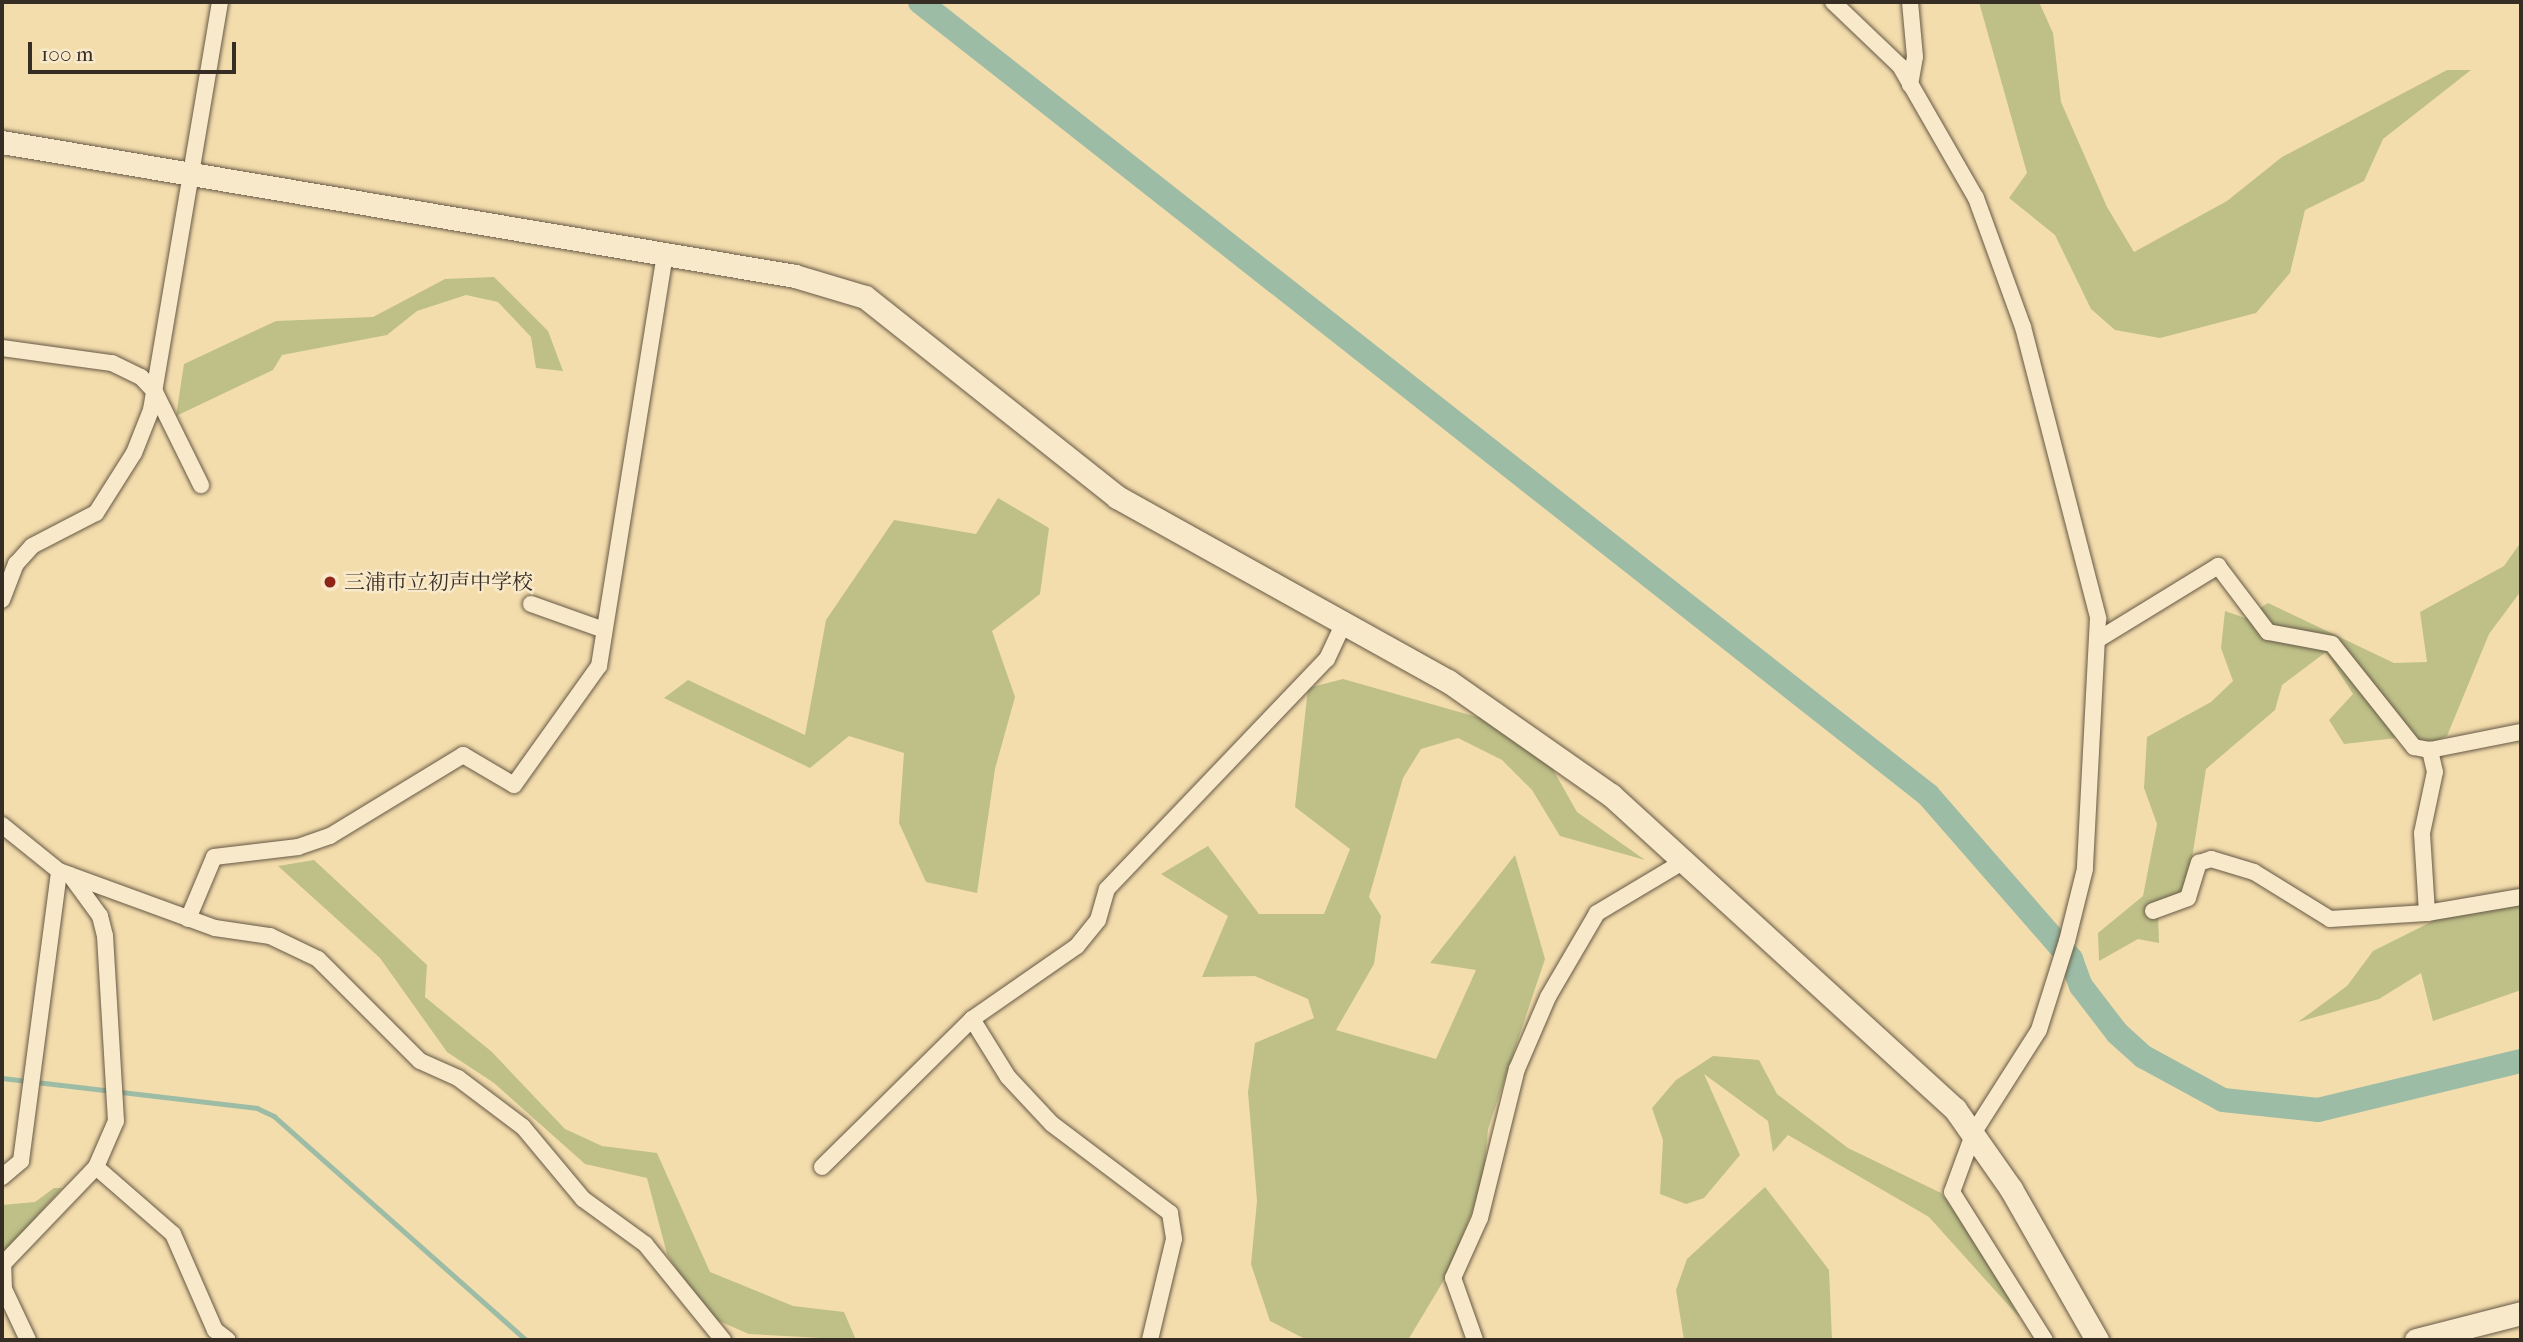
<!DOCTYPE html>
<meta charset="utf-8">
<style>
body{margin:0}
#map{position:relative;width:2523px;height:1342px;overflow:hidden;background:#f4ddad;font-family:"IM FELL French Canon","Noto Serif JP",serif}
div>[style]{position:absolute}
.green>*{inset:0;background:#bec088}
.stream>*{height:4.5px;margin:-2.25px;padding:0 2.25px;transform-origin:2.25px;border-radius:2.25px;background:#9cbca6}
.river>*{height:24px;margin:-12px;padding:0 12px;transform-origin:12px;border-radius:12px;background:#9cbca6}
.roads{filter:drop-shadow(0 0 2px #665946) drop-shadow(0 0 2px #665946)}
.street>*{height:16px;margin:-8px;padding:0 8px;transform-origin:8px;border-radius:8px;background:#f8e9ca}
.secondary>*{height:23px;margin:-11.5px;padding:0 11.5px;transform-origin:11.5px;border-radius:11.5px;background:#f8e9ca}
.dots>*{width:19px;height:19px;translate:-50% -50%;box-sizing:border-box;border:4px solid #f8e9ca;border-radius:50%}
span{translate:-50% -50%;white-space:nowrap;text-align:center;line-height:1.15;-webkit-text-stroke:5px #f8e9ca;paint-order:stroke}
.poi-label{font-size:21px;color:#362d24}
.left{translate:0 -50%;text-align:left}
.frame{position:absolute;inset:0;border:4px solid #362d24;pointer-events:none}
.scale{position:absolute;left:28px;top:42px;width:208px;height:32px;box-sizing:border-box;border:4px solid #362d24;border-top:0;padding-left:9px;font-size:21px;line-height:24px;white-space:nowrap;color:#362d24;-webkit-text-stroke:5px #f8e9ca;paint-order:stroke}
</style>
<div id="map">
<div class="green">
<i style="clip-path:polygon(1979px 2px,2039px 2px,2053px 33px,2061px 102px,2107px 207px,2134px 252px,2227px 201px,2282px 157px,2447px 70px,2471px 70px,2383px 139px,2364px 181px,2305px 210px,2290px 273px,2256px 313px,2160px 338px,2115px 330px,2091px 309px,2055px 235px,2009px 198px,2027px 173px)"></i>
<i style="clip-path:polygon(494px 277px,548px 331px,563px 371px,536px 368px,531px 337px,498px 302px,466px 295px,417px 311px,387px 335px,282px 355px,273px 370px,176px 416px,184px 364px,276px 321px,373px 317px,445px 279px)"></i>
<i style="clip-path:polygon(998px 498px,1049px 528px,1040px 594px,992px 631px,1015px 697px,995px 769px,977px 893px,926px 882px,899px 823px,904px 753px,849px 736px,810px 768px,664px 698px,688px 680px,805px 735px,826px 620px,894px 520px,976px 534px)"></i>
<i style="clip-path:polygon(2521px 542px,2521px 591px,2489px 634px,2447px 736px,2429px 744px,2397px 738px,2344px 744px,2329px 720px,2353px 694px,2326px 652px,2282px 685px,2275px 710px,2206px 769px,2188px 884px,2158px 913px,2159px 943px,2138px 939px,2099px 961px,2098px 933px,2143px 896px,2157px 824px,2144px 788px,2147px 737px,2211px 702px,2233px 681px,2221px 648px,2225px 611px,2245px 618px,2268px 603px,2394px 663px,2427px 662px,2420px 612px,2504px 566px)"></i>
<i style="clip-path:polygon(1343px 679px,1484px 719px,1547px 759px,1577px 812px,1645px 860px,1560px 836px,1532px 790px,1502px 760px,1458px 738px,1421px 749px,1403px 778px,1369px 897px,1381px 916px,1374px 964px,1336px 1030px,1436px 1059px,1476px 970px,1430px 963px,1515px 855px,1545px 959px,1488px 1129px,1483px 1184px,1447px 1275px,1408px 1340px,1307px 1340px,1270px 1321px,1251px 1264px,1257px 1201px,1248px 1092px,1255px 1043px,1314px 1018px,1308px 999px,1255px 976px,1202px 977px,1228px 916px,1161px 874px,1208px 846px,1259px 914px,1324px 914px,1350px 849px,1295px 807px,1308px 688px)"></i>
<i style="clip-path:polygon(314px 860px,427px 965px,425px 997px,492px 1052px,565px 1129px,602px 1146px,657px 1153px,710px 1272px,793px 1306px,844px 1312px,856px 1340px,749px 1334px,705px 1315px,667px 1254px,647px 1178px,585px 1164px,494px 1083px,447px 1052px,380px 958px,278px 866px)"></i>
<i style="clip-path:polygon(2521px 893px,2521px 990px,2433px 1021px,2421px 973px,2379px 999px,2298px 1022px,2347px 986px,2373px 951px,2445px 915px)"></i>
<i style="clip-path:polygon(1713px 1056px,1759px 1060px,1777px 1094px,1848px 1148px,1941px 1193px,1989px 1259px,2019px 1317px,1929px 1217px,1788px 1135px,1773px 1152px,1768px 1121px,1704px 1074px,1740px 1155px,1704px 1198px,1686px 1204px,1660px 1194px,1663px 1140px,1652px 1108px,1676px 1080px)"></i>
<i style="clip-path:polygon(1765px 1187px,1829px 1270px,1832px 1340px,1684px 1340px,1676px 1290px,1687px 1259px)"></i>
<i style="clip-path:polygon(54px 1188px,62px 1188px,2px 1255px,2px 1205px,35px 1202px)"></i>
</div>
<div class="stream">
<i style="left:2px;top:1078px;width:257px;rotate:6.7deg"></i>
<i style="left:257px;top:1108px;width:19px;rotate:25deg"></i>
<i style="left:274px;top:1116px;width:337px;rotate:41.6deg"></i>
</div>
<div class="river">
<i style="left:920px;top:2px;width:1283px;rotate:38.19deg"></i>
<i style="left:1928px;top:795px;width:218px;rotate:48.9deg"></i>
<i style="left:2071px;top:959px;width:29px;rotate:70deg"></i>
<i style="left:2081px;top:986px;width:59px;rotate:52.5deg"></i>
<i style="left:2117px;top:1033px;width:36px;rotate:42deg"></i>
<i style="left:2144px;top:1057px;width:90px;rotate:28.6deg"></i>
<i style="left:2223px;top:1100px;width:96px;rotate:6deg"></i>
<i style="left:2318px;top:1110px;width:209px;rotate:-13.6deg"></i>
</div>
<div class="roads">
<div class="street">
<i style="left:1833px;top:2px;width:93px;rotate:43.7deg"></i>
<i style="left:1900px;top:66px;width:152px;rotate:60.1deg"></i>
<i style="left:1976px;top:198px;width:137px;rotate:70deg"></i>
<i style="left:2023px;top:327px;width:301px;rotate:75.5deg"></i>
<i style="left:2098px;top:618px;width:251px;rotate:93deg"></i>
<i style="left:2085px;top:869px;width:74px;rotate:104deg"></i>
<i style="left:2067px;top:941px;width:93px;rotate:107.5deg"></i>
<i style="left:2039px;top:1030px;width:121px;rotate:122.5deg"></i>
<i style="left:1974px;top:1132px;width:64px;rotate:110.1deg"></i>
<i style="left:1952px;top:1192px;width:175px;rotate:57.9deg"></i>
<i style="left:1910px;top:85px;width:28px;rotate:-80deg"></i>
<i style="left:1915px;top:57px;width:55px;rotate:-95.2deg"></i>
<i style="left:2px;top:348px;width:111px;rotate:7.8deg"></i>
<i style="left:112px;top:363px;width:32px;rotate:26deg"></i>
<i style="left:141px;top:377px;width:21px;rotate:47deg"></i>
<i style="left:155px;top:392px;width:104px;rotate:63.7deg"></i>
<i style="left:2px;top:600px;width:39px;rotate:-69deg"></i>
<i style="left:16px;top:564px;width:24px;rotate:-48deg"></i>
<i style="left:32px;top:546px;width:72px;rotate:-27.3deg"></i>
<i style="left:96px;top:513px;width:71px;rotate:-57.7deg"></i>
<i style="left:134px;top:453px;width:46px;rotate:-68.4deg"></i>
<i style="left:151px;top:410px;width:414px;rotate:-80.4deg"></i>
<i style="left:531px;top:604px;width:77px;rotate:19.6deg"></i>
<i style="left:2099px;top:639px;width:140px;rotate:-31.5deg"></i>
<i style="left:2218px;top:566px;width:83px;rotate:52.9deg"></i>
<i style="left:2268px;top:632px;width:65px;rotate:10.6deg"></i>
<i style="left:2332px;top:644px;width:132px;rotate:51.5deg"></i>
<i style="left:2414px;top:747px;width:16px;rotate:11deg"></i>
<i style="left:2430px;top:750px;width:93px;rotate:-11.2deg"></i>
<i style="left:2px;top:825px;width:73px;rotate:38.9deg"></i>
<i style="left:59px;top:871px;width:166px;rotate:20.1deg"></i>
<i style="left:215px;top:928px;width:56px;rotate:8.3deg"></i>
<i style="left:270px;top:936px;width:53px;rotate:25.6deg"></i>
<i style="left:318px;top:959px;width:144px;rotate:45deg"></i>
<i style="left:420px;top:1061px;width:42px;rotate:24.1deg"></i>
<i style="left:458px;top:1078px;width:81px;rotate:37deg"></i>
<i style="left:523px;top:1127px;width:94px;rotate:50.2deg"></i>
<i style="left:583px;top:1199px;width:77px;rotate:36deg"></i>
<i style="left:645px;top:1244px;width:124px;rotate:50.9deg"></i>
<i style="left:2153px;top:911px;width:37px;rotate:-20deg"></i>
<i style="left:2188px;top:898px;width:37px;rotate:-73deg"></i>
<i style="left:2199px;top:863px;width:13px;rotate:-18deg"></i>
<i style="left:2211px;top:859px;width:45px;rotate:16.8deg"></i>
<i style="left:2254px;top:872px;width:89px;rotate:31.7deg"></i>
<i style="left:2330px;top:919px;width:97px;rotate:-3.5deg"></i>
<i style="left:2427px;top:913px;width:80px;rotate:-93.6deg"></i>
<i style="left:2422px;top:833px;width:62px;rotate:-78deg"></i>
<i style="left:2435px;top:772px;width:23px;rotate:-103deg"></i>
<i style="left:2427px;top:913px;width:95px;rotate:-9.7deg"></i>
<i style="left:188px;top:919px;width:67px;rotate:-67.2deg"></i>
<i style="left:214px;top:857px;width:85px;rotate:-6.8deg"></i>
<i style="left:298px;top:847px;width:34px;rotate:-19deg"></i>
<i style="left:330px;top:836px;width:156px;rotate:-31.3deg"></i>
<i style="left:463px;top:755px;width:59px;rotate:30.5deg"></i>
<i style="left:514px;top:785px;width:146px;rotate:-54.5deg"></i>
<i style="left:599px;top:666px;width:418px;rotate:-80.9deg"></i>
<i style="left:972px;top:1019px;width:68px;rotate:58.2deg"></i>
<i style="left:1008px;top:1077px;width:64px;rotate:46.9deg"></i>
<i style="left:1052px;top:1124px;width:148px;rotate:37deg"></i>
<i style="left:1170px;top:1213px;width:26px;rotate:81deg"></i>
<i style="left:1174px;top:1239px;width:104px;rotate:103.4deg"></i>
<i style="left:96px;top:1167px;width:102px;rotate:41deg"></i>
<i style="left:173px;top:1234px;width:105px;rotate:66.4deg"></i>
<i style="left:215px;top:1330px;width:16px;rotate:38deg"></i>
<i style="left:822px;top:1167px;width:211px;rotate:-44.6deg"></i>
<i style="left:972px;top:1019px;width:128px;rotate:-34.8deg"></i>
<i style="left:1077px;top:946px;width:33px;rotate:-51deg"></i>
<i style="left:1098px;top:920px;width:32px;rotate:-74deg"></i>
<i style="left:1107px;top:889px;width:318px;rotate:-46.3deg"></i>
<i style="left:1327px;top:659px;width:38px;rotate:-65deg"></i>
<i style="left:2px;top:1177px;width:25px;rotate:-40deg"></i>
<i style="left:21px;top:1161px;width:292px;rotate:-82.5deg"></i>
<i style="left:28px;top:1340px;width:56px;rotate:-115.2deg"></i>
<i style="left:4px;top:1289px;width:25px;rotate:-92deg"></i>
<i style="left:3px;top:1264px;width:134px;rotate:-46.2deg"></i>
<i style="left:96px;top:1167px;width:50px;rotate:-66.5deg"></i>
<i style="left:116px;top:1121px;width:185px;rotate:-93.4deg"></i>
<i style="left:105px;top:936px;width:21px;rotate:-104deg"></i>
<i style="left:100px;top:916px;width:51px;rotate:-126.2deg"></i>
<i style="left:1475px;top:1340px;width:66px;rotate:-109.5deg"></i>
<i style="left:1453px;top:1278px;width:66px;rotate:-65.8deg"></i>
<i style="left:1480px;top:1218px;width:154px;rotate:-76.1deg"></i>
<i style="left:1517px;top:1069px;width:78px;rotate:-66.7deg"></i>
<i style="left:1548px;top:997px;width:97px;rotate:-59.7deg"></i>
<i style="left:1597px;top:913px;width:104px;rotate:-30.8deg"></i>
</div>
<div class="secondary">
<i style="left:2px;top:142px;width:804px;rotate:9.59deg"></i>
<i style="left:795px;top:276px;width:73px;rotate:16.7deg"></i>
<i style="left:865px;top:297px;width:322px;rotate:38.4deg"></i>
<i style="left:1117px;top:497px;width:379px;rotate:29.1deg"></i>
<i style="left:1448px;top:681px;width:199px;rotate:35deg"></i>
<i style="left:1611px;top:795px;width:466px;rotate:42.4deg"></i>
<i style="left:1955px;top:1109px;width:98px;rotate:55deg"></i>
<i style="left:2011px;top:1189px;width:174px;rotate:60.3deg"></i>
<i style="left:2416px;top:1340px;width:108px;rotate:-14.4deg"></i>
</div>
</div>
<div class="dots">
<i style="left:330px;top:582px;background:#8f2418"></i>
</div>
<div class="poi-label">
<span class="left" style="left:344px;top:582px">三浦市立初声中学校</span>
</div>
<div class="frame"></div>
<div class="scale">100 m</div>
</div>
